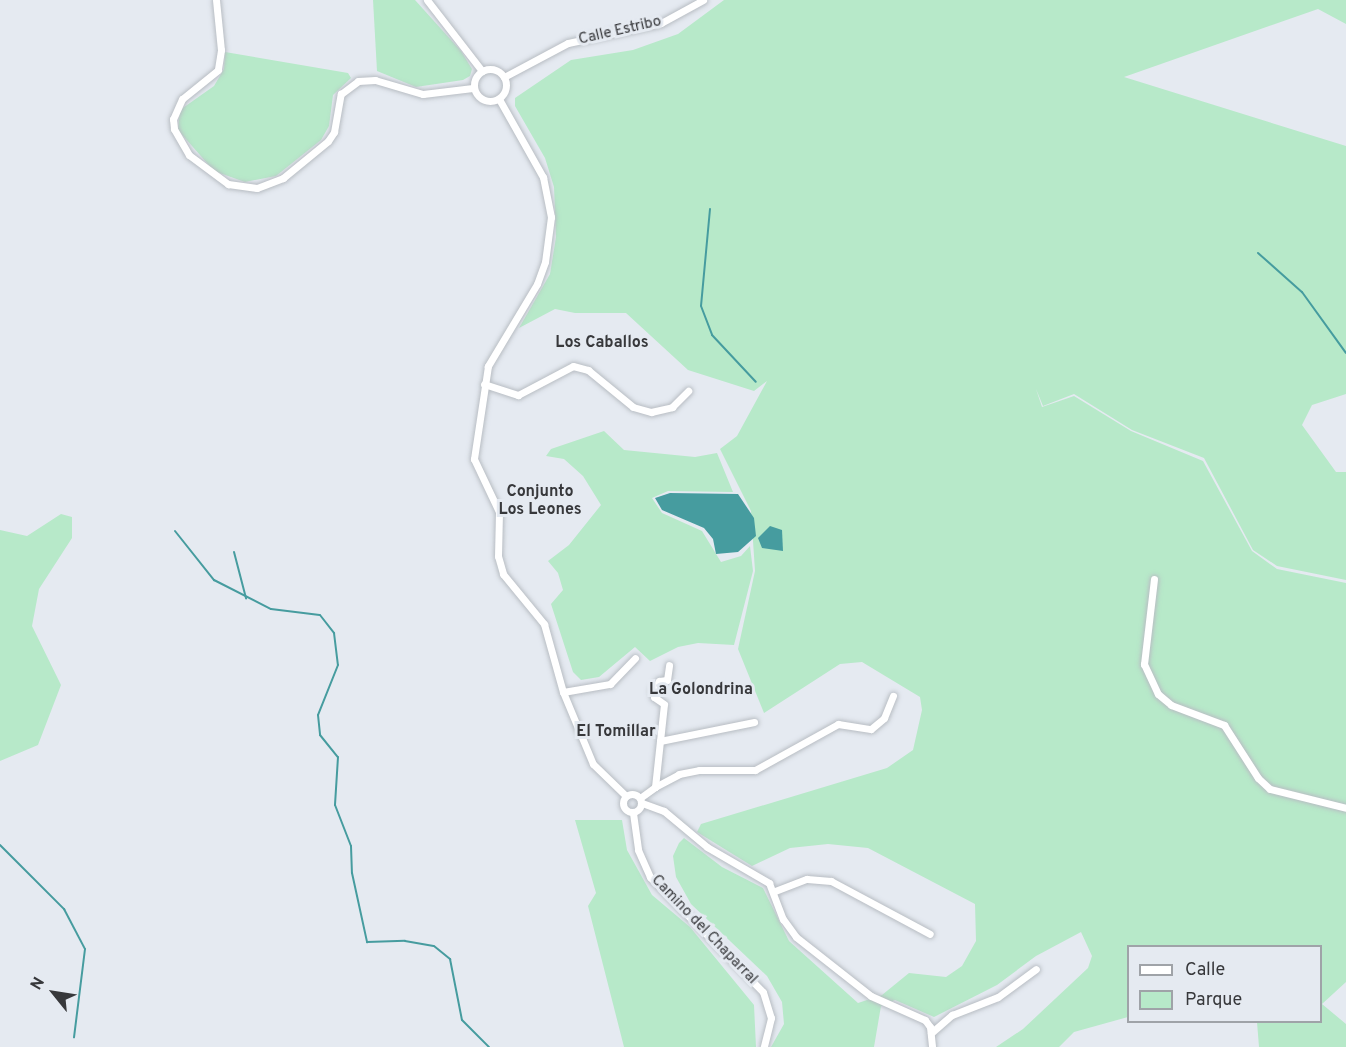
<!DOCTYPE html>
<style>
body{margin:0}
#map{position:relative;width:1346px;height:1047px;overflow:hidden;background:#e5eaf1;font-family:Overpass,sans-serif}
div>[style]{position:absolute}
.green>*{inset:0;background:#b7e9c9}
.water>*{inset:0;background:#469c9f}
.stream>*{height:2px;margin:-1px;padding:0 1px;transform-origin:1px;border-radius:1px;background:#469c9f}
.roads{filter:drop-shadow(0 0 2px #b8bdc3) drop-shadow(0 0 2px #b8bdc3)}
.minor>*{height:7px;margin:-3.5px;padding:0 3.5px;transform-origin:3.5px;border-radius:3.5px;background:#fff}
.minor>.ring{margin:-3.5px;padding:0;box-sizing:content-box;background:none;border:7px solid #fff;border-radius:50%}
span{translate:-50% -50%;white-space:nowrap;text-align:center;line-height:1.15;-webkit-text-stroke:6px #e5eaf1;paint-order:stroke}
.street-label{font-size:15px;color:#37383b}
.neighbourhood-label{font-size:16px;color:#37383b;font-weight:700}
.legend{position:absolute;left:1127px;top:945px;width:195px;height:78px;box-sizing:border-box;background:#e5eaf1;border:2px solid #9fa3a8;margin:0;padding:8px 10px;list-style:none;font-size:18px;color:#37383b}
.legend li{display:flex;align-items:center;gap:12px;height:30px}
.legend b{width:30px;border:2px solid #9fa3a8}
.north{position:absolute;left:24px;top:963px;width:60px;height:60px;-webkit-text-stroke:4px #e5eaf1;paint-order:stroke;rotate:300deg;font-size:16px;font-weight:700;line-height:24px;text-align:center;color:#37383b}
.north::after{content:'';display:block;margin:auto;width:21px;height:27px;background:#37383b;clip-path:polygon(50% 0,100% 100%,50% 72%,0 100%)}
</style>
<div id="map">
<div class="green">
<i style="clip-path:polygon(373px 0,415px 0,461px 51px,472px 69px,470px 76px,463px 80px,416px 87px,377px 71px)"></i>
<i style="clip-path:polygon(724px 0,1346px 0,1346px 24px,1318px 9px,1124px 77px,1346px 146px,1346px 394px,1312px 405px,1302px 425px,1336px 472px,1346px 472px,1346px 580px,1277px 566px,1253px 550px,1204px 458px,1132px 430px,1074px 394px,1043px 406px,1036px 389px,1042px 407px,1074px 396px,1131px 431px,1203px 461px,1252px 551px,1277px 569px,1346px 583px,1346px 982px,1322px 1004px,1346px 1024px,1346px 1047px,1259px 1047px,1257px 1022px,1320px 1022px,1320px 946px,1128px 946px,1128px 1017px,1074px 1032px,1059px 1047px,996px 1047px,1023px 1029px,1088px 968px,1092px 956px,1081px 932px,1036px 956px,997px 985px,934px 1017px,895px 1000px,881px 1006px,874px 1047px,771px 1047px,784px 1024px,782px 1002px,767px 976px,691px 904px,676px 877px,673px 856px,679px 843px,684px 838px,722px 867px,763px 888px,789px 941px,858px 1003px,882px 995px,909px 973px,946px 977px,962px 966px,976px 941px,975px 904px,868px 848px,828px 844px,790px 848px,752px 866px,697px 832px,701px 824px,887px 768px,913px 750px,922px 710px,920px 697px,862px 662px,840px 664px,764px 713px,738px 649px,755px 571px,751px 511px,720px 449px,737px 436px,767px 381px,754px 391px,688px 370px,626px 313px,575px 313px,555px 309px,519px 328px,550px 274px,556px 237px,554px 187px,545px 158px,515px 106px,515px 98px,571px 60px,633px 50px,678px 34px)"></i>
<i style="clip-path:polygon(225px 52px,348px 73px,351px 78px,333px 95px,329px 126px,321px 140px,276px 176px,245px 182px,214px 171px,178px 130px,180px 110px,214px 86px,224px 69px)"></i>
<i style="clip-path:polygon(604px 431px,624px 450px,695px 457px,717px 453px,733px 492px,668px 491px,652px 498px,662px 513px,702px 531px,721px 562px,741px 556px,750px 546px,753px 571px,734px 645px,698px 643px,678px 647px,650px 661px,635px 647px,599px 677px,581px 680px,573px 672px,551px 604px,563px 590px,558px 573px,548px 561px,569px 545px,601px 505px,583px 476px,564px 459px,546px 456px,551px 449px)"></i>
<i style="clip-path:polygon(61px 514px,72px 517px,72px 538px,39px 589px,32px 626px,61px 685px,38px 745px,0 761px,0 530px,27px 536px)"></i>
<i style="clip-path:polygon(575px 820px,622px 820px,627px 850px,652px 895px,690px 927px,754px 1005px,756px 1047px,624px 1047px,588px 906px,596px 893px)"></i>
</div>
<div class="water">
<i style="clip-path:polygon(670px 493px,738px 494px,754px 518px,756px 536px,738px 552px,716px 554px,713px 539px,704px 528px,662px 510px,655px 498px)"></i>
<i style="clip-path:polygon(770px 526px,782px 530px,783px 551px,762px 548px,758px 538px)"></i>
</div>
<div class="stream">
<i style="left:710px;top:209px;width:97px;rotate:95.3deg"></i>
<i style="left:701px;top:306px;width:31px;rotate:69deg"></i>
<i style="left:712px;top:335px;width:64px;rotate:46.9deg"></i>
<i style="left:1258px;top:253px;width:59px;rotate:41.6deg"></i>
<i style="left:1302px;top:292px;width:75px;rotate:54.2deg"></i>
<i style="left:175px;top:531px;width:63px;rotate:51.5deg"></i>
<i style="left:214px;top:580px;width:64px;rotate:27deg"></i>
<i style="left:271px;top:609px;width:49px;rotate:7deg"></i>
<i style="left:320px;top:615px;width:23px;rotate:52deg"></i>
<i style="left:334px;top:633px;width:32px;rotate:83deg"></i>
<i style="left:338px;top:665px;width:54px;rotate:111.8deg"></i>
<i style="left:318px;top:715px;width:20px;rotate:84deg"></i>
<i style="left:320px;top:735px;width:28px;rotate:51deg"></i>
<i style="left:338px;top:757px;width:48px;rotate:93.6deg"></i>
<i style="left:335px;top:805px;width:44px;rotate:68.7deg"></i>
<i style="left:351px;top:846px;width:27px;rotate:88deg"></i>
<i style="left:352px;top:873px;width:71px;rotate:77.7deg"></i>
<i style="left:367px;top:942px;width:38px;rotate:-2deg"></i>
<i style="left:405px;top:941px;width:29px;rotate:10deg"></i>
<i style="left:434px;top:946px;width:21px;rotate:39deg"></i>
<i style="left:450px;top:959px;width:62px;rotate:78.9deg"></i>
<i style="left:462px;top:1020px;width:38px;rotate:45deg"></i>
<i style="left:234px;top:552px;width:48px;rotate:75.4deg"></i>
<i style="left:0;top:845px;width:91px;rotate:45deg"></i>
<i style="left:64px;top:909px;width:45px;rotate:62.3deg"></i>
<i style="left:85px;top:949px;width:89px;rotate:97.1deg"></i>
</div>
<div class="roads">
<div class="minor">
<i style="left:216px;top:0;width:50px;rotate:84.3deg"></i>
<i style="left:221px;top:50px;width:20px;rotate:99deg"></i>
<i style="left:218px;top:70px;width:46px;rotate:141.1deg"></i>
<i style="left:182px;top:99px;width:22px;rotate:114deg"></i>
<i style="left:173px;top:119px;width:10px;rotate:84deg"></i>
<i style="left:174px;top:129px;width:30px;rotate:60deg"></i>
<i style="left:189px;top:155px;width:49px;rotate:36.6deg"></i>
<i style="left:228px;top:184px;width:29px;rotate:8deg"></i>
<i style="left:257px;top:188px;width:28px;rotate:-21deg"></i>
<i style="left:283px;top:178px;width:58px;rotate:-39.4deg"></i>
<i style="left:328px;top:141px;width:11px;rotate:-56deg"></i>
<i style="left:334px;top:132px;width:39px;rotate:-80deg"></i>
<i style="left:341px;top:94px;width:21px;rotate:-37deg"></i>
<i style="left:358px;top:81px;width:17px;rotate:-3deg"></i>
<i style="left:375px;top:80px;width:50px;rotate:16.3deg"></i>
<i style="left:423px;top:94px;width:50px;rotate:-6.8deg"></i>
<i style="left:427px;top:0;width:90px;rotate:52.2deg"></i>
<i class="ring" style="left:474px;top:69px;width:25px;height:25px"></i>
<i style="left:504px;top:77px;width:72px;rotate:-28deg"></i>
<i style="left:568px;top:43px;width:95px;rotate:-12.1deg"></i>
<i style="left:661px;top:23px;width:48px;rotate:-28.7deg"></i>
<i style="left:499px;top:99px;width:90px;rotate:60.6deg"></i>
<i style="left:543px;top:177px;width:41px;rotate:78.7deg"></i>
<i style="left:551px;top:217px;width:45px;rotate:97.6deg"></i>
<i style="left:545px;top:262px;width:23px;rotate:110deg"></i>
<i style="left:537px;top:284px;width:96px;rotate:120.9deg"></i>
<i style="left:488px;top:366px;width:94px;rotate:98.6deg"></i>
<i style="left:474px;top:459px;width:59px;rotate:64.7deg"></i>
<i style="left:499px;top:512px;width:44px;rotate:91.3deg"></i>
<i style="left:498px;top:556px;width:19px;rotate:74deg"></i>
<i style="left:503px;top:574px;width:65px;rotate:50.6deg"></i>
<i style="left:544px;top:624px;width:71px;rotate:74.4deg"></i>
<i style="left:563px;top:692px;width:78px;rotate:67.4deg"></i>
<i style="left:593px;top:764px;width:46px;rotate:44.1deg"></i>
<i style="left:484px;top:384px;width:36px;rotate:18deg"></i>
<i style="left:518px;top:395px;width:62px;rotate:-27.8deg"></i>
<i style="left:573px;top:366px;width:16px;rotate:15deg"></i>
<i style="left:588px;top:370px;width:58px;rotate:39.4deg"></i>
<i style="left:633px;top:407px;width:19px;rotate:16deg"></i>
<i style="left:651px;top:412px;width:22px;rotate:-13deg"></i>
<i style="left:672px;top:407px;width:23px;rotate:-45deg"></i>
<i style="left:1154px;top:579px;width:86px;rotate:96.7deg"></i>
<i style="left:1144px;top:664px;width:33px;rotate:65deg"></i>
<i style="left:1158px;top:694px;width:17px;rotate:40deg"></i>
<i style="left:1171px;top:705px;width:57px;rotate:20.7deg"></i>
<i style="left:1224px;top:725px;width:63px;rotate:57.3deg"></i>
<i style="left:1258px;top:778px;width:16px;rotate:43deg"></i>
<i style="left:1270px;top:789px;width:78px;rotate:14deg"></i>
<i style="left:563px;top:692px;width:48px;rotate:-9.7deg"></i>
<i style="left:610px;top:684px;width:36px;rotate:-46deg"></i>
<i style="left:660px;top:741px;width:96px;rotate:-11.4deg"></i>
<i style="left:655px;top:787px;width:27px;rotate:-28deg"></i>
<i style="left:679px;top:774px;width:20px;rotate:-11deg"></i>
<i style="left:699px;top:770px;width:56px"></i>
<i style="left:755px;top:770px;width:95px;rotate:-29deg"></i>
<i style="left:838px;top:724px;width:33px;rotate:9deg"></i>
<i style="left:871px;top:729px;width:17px;rotate:-40deg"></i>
<i style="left:884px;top:718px;width:24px;rotate:-68deg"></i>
<i class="ring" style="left:623px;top:794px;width:11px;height:11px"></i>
<i style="left:640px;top:798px;width:19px;rotate:-36deg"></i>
<i style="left:655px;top:787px;width:83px;rotate:-83.8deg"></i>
<i style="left:664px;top:704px;width:12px;rotate:-145deg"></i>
<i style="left:654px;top:697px;width:7px;rotate:-98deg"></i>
<i style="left:653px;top:690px;width:11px;rotate:-56deg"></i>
<i style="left:659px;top:681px;width:8px;rotate:-7deg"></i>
<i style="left:667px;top:680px;width:15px;rotate:-82deg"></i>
<i style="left:642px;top:803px;width:23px;rotate:20deg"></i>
<i style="left:664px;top:811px;width:56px;rotate:39.9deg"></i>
<i style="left:707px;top:847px;width:72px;rotate:30.1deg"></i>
<i style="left:769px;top:883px;width:39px;rotate:69deg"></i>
<i style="left:783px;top:919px;width:22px;rotate:54deg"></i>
<i style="left:796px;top:937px;width:95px;rotate:38.2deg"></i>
<i style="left:871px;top:996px;width:59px;rotate:24deg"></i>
<i style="left:925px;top:1020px;width:9px;rotate:54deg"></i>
<i style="left:930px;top:1027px;width:20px;rotate:84deg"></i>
<i style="left:633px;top:813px;width:37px;rotate:82deg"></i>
<i style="left:638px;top:850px;width:30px;rotate:66deg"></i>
<i style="left:650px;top:877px;width:161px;rotate:45.5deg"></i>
<i style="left:763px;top:992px;width:27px;rotate:73deg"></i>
<i style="left:771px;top:1018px;width:30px;rotate:104deg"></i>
<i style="left:775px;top:891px;width:34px;rotate:-21deg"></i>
<i style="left:807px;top:879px;width:24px;rotate:5deg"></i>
<i style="left:831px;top:881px;width:112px;rotate:28.2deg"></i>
<i style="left:931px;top:1033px;width:28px;rotate:-41deg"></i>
<i style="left:952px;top:1015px;width:49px;rotate:-21.4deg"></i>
<i style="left:998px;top:997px;width:47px;rotate:-36.4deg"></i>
</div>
</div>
<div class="street-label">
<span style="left:620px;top:31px;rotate:-13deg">Calle Estribo</span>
<span style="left:704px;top:930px;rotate:46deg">Camino del Chaparral</span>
</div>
<div class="neighbourhood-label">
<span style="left:602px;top:343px">Los Caballos</span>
<span style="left:540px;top:501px">Conjunto<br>Los Leones</span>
<span style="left:701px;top:690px">La Golondrina</span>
<span style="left:616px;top:732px">El Tomillar</span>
</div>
<ul class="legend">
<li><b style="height:8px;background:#fff"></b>Calle</li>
<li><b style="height:16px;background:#b7e9c9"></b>Parque</li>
</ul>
<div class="north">N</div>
</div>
